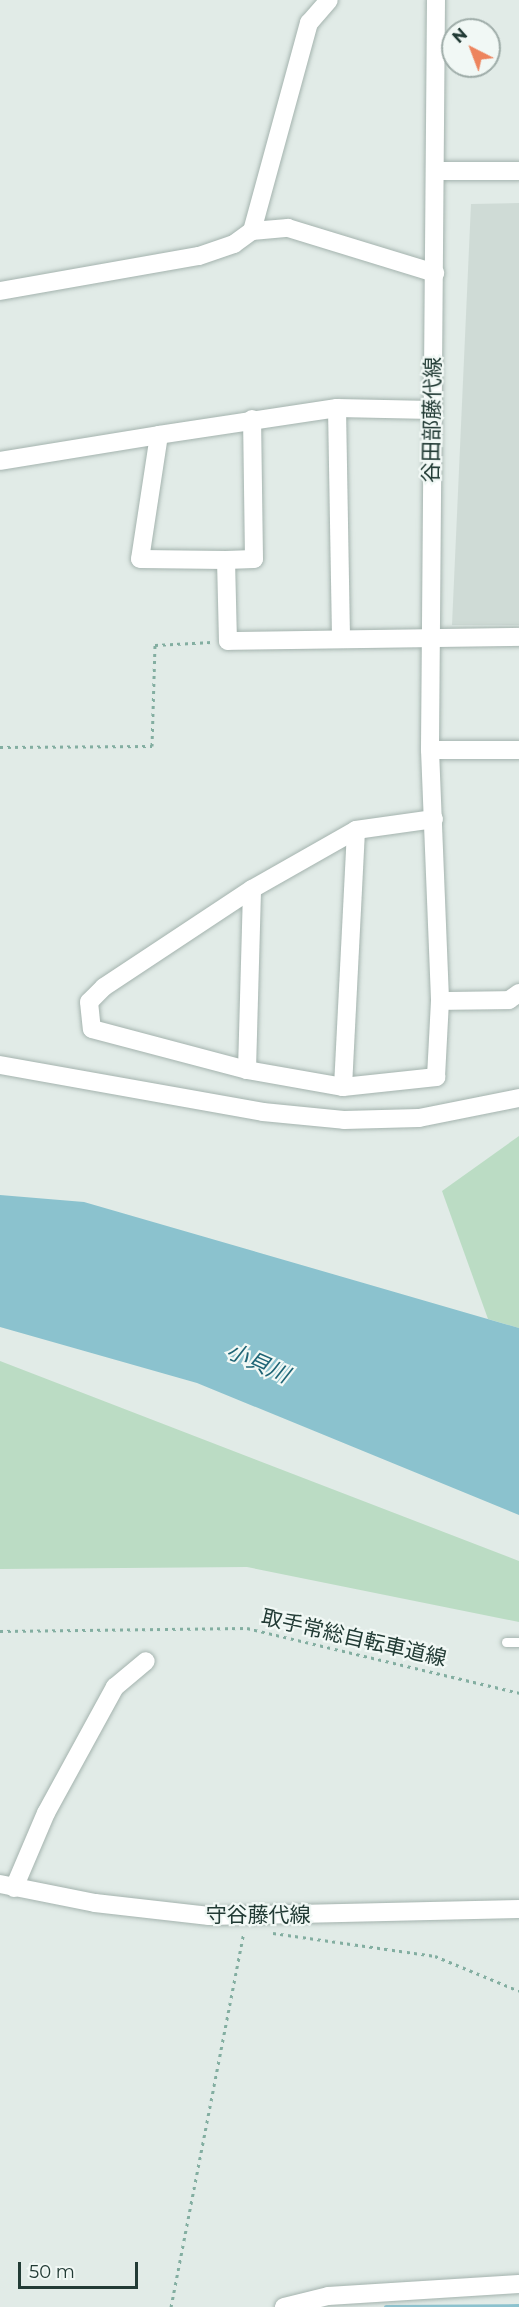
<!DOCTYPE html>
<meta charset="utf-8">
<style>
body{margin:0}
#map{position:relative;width:519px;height:2307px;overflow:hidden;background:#e1ebe7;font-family:Montserrat,"Noto Sans JP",sans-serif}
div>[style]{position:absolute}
.built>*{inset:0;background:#cfdbd6}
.green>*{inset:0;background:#bbdcc4}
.water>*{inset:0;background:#8bc2ce}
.stream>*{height:4.5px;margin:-2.25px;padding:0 2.25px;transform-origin:2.25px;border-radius:2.25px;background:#8bc2ce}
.path>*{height:3px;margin-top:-1.5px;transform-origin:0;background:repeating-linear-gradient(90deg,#83aea1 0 3px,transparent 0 7.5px)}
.roads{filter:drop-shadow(0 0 2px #a4b3ae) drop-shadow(0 0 2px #a4b3ae)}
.service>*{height:9px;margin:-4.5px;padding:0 4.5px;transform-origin:4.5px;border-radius:4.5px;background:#fff}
.minor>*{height:18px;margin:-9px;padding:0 9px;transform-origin:9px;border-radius:9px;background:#fff}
.tertiary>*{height:18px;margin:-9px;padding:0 9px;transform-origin:9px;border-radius:9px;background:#fff}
.secondary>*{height:18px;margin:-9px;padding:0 9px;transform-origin:9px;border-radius:9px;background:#fff}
span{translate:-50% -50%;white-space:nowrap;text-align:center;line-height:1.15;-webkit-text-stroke:4.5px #f1f8f5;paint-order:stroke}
.street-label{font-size:21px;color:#223b35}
.water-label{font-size:22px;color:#1e6475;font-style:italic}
.north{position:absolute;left:441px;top:18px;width:60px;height:60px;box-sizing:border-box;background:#f1f8f5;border:2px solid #9eaca8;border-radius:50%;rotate:318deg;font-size:16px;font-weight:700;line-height:24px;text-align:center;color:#223b35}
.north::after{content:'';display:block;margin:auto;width:21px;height:27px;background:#ed845d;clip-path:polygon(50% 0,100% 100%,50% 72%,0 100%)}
.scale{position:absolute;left:18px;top:2262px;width:120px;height:27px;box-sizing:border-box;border:3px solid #223b35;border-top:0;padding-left:8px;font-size:18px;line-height:21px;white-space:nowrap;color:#223b35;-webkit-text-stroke:4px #f1f8f5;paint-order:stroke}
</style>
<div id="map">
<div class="built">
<i style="clip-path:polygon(519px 203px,519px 625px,452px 625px,471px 204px)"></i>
</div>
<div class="green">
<i style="clip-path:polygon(519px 1136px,519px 1328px,488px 1319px,442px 1191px)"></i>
<i style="clip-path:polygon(0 1361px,519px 1561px,519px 1622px,247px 1567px,0 1569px)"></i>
</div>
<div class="water">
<i style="clip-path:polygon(0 1195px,84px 1202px,519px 1328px,519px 1515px,197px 1383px,0 1327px)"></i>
</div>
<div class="stream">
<i style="left:386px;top:2307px;width:133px;rotate:-0.4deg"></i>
</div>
<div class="path">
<i style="left:0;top:747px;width:152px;rotate:-0.4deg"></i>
<i style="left:152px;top:746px;width:101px;rotate:-88.3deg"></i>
<i style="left:155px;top:645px;width:57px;rotate:-3deg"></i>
<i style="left:0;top:1631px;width:247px;rotate:-0.7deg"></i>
<i style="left:247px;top:1628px;width:280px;rotate:13.4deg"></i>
<i style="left:273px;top:1933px;width:164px;rotate:8.1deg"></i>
<i style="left:435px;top:1956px;width:91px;rotate:22.6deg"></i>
<i style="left:171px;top:2307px;width:382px;rotate:-79deg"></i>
</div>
<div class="roads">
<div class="service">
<i style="left:506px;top:1642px;width:13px"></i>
</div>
<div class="minor">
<i style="left:435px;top:171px;width:84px"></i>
<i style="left:252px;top:231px;width:216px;rotate:-74.7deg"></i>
<i style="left:309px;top:23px;width:30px;rotate:-49deg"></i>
<i style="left:0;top:291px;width:202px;rotate:-10deg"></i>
<i style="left:199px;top:256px;width:37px;rotate:-19deg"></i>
<i style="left:234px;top:244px;width:22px;rotate:-36deg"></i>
<i style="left:252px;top:231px;width:36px;rotate:-5deg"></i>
<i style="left:288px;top:228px;width:154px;rotate:17deg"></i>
<i style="left:337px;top:408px;width:228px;rotate:89deg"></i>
<i style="left:432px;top:410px;width:95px;rotate:-178.8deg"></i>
<i style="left:337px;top:408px;width:180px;rotate:171.4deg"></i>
<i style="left:159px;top:435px;width:125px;rotate:98.7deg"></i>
<i style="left:140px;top:559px;width:86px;rotate:0.7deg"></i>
<i style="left:226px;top:560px;width:81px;rotate:88.6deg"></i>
<i style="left:228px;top:641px;width:291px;rotate:-0.8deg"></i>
<i style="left:0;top:461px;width:161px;rotate:-9.3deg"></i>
<i style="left:226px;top:560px;width:28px;rotate:-2deg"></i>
<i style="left:254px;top:559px;width:140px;rotate:-90.8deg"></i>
<i style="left:434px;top:819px;width:79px;rotate:172deg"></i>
<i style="left:356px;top:830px;width:120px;rotate:150.4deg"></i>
<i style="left:252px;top:889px;width:178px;rotate:146.5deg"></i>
<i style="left:104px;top:987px;width:21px;rotate:135deg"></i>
<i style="left:89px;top:1002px;width:27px;rotate:84deg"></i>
<i style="left:92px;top:1029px;width:160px;rotate:14.8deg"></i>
<i style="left:247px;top:1070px;width:97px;rotate:10deg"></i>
<i style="left:343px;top:1087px;width:94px;rotate:-6.1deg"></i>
<i style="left:436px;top:1077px;width:76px;rotate:-87deg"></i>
<i style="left:509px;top:1000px;width:12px;rotate:-35deg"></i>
<i style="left:0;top:1065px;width:267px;rotate:10.1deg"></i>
<i style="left:263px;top:1112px;width:81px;rotate:5.6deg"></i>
<i style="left:344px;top:1120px;width:75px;rotate:-1.5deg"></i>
<i style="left:419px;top:1118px;width:102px;rotate:-11.3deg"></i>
<i style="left:247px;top:1070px;width:181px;rotate:-88.4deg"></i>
<i style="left:343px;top:1087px;width:257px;rotate:-87.1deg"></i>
<i style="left:14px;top:1888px;width:82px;rotate:-66.9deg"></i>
<i style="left:46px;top:1813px;width:144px;rotate:-61.3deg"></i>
<i style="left:115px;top:1687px;width:40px;rotate:-40deg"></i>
<i style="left:284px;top:2307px;width:45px;rotate:-14deg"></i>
<i style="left:328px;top:2296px;width:191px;rotate:-3.6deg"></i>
</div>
<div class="tertiary">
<i style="left:430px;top:750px;width:251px;rotate:87.7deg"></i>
<i style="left:440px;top:1001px;width:69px;rotate:-0.8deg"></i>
</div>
<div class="secondary">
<i style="left:436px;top:0;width:750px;rotate:90.46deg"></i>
<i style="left:430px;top:750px;width:89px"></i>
<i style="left:0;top:1884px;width:97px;rotate:11.3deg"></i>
<i style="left:95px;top:1903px;width:115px;rotate:6.5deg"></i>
<i style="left:209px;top:1916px;width:310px;rotate:-1.3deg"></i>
</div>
</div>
<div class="street-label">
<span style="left:432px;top:420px;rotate:-89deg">谷田部藤代線</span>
<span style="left:354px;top:1638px;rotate:13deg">取手常総自転車道線</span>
<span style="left:258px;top:1915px">守谷藤代線</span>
</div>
<div class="water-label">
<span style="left:258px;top:1363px;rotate:24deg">小貝川</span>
</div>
<div class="north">N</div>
<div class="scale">50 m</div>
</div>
